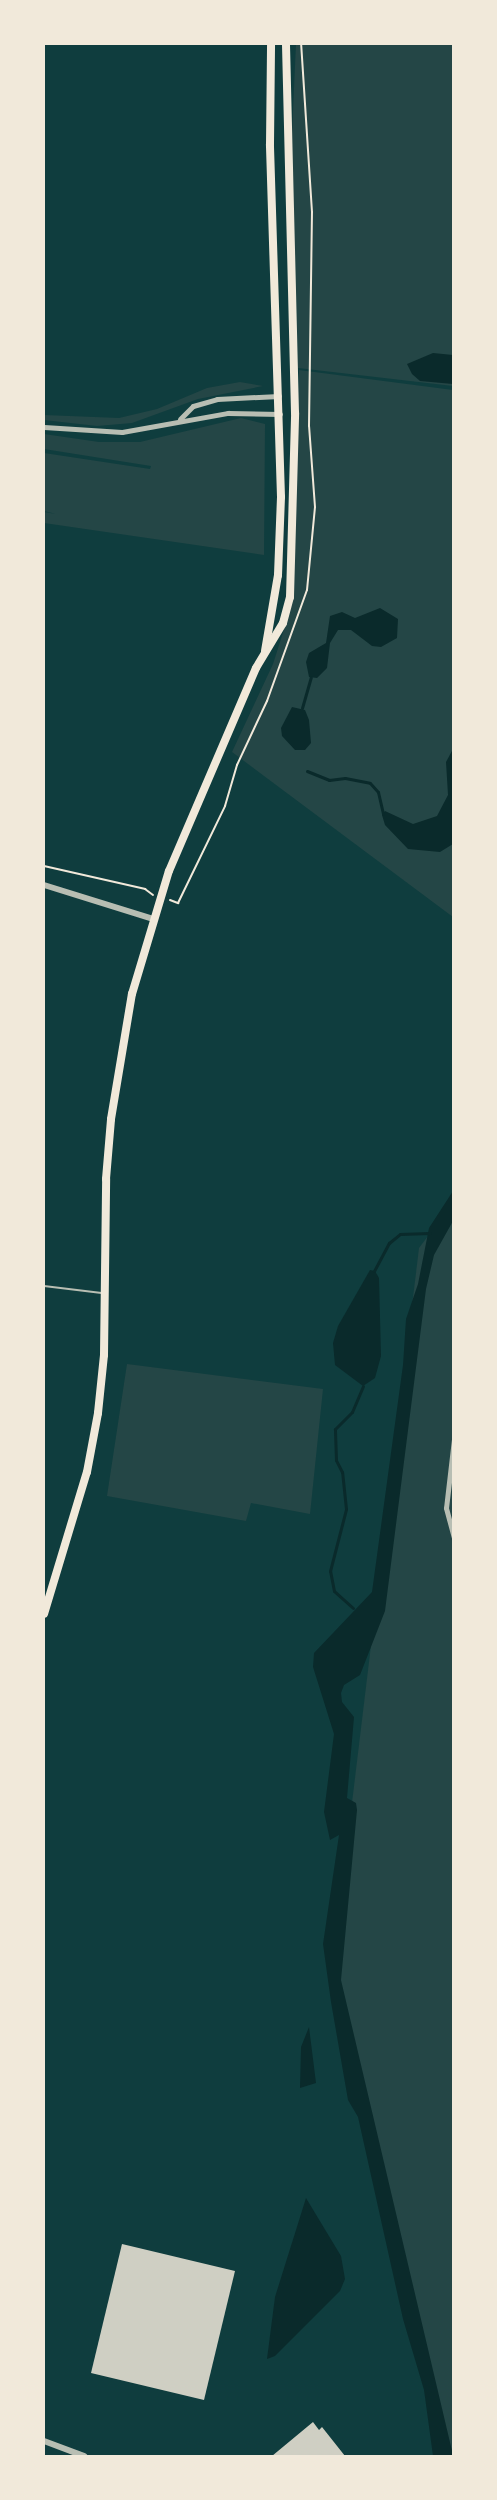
<!DOCTYPE html>
<style>
body{margin:0}
#map{position:relative;width:497px;height:2500px;overflow:hidden;background:#0f3d3e;font-family:Helvetica,sans-serif}
div>[style]{position:absolute}
.green>*{inset:0;background:#244646}
.water>*{inset:0;background:#0a2a2b}
.stream>*{height:3px;margin:-1.5px;padding:0 1.5px;transform-origin:1.5px;border-radius:1.5px;background:#0a2a2b}
.building>*{inset:0;background:#cfcfc3}
.path>*{height:2px;margin:-1px;padding:0 1px;transform-origin:1px;border-radius:1px;background:#f1e9da}
.service>*{height:2px;margin:-1px;padding:0 1px;transform-origin:1px;border-radius:1px;background:#b8beb3}
.minor>*{height:5px;margin:-2.5px;padding:0 2.5px;transform-origin:2.5px;border-radius:2.5px;background:#b8beb3}
.tertiary>*{height:6px;margin:-3px;padding:0 3px;transform-origin:3px;border-radius:3px;background:#b8beb3}
.secondary>*{height:8px;margin:-4px;padding:0 4px;transform-origin:4px;border-radius:4px;background:#f1e9da}
span{translate:-50% -50%;white-space:nowrap;text-align:center;line-height:1.15;-webkit-text-stroke:6px #f1e9da;paint-order:stroke}
.frame{position:absolute;inset:0;border:45px solid #f1e9da;pointer-events:none}
</style>
<div id="map">
<div class="green">
<i style="clip-path:polygon(296px 44px,453px 44px,453px 386px,298px 368px,292px 133px)"></i>
<i style="clip-path:polygon(299px 370px,453px 390px,453px 917px,232px 752px,273px 664px,294px 598px)"></i>
<i style="clip-path:polygon(240px 382px,263px 386px,198px 399px,132px 423px,97px 426px,44px 420px,44px 415px,119px 418px,157px 409px,207px 388px)"></i>
<i style="clip-path:polygon(241px 418px,265px 424px,264px 555px,44px 523px,44px 512px,56px 514px,44px 511px,44px 453px,150px 469px,151px 466px,44px 449px,44px 434px,99px 442px,140px 442px)"></i>
<i style="clip-path:polygon(453px 1203px,453px 2456px,330px 1985px,419px 1248px)"></i>
<i style="clip-path:polygon(127px 1364px,323px 1389px,310px 1514px,251px 1503px,246px 1521px,107px 1496px)"></i>
</div>
<div class="water">
<i style="clip-path:polygon(433px 353px,453px 355px,453px 384px,420px 381px,412px 374px,407px 364px)"></i>
<i style="clip-path:polygon(380px 608px,398px 619px,397px 638px,381px 647px,372px 646px,351px 630px,338px 630px,330px 643px,327px 668px,317px 678px,309px 677px,306px 662px,309px 653px,326px 643px,330px 616px,342px 612px,355px 618px)"></i>
<i style="clip-path:polygon(292px 707px,305px 710px,309px 720px,311px 743px,305px 750px,295px 750px,282px 736px,281px 728px)"></i>
<i style="clip-path:polygon(453px 749px,453px 844px,440px 852px,408px 849px,385px 825px,382px 815px,385px 811px,413px 824px,437px 816px,448px 795px,446px 762px)"></i>
<i style="clip-path:polygon(453px 1191px,453px 1221px,434px 1255px,426px 1289px,385px 1611px,360px 1675px,344px 1685px,341px 1693px,342px 1702px,354px 1717px,347px 1798px,356px 1803px,357px 1810px,341px 1980px,453px 2455px,433px 2456px,424px 2390px,403px 2319px,358px 2117px,348px 2100px,331px 2002px,323px 1944px,339px 1835px,330px 1840px,324px 1812px,334px 1734px,313px 1667px,314px 1653px,372px 1592px,403px 1365px,406px 1319px,418px 1284px,429px 1228px)"></i>
<i style="clip-path:polygon(370px 1270px,375px 1271px,379px 1278px,381px 1356px,375px 1378px,363px 1386px,335px 1365px,333px 1343px,338px 1326px)"></i>
<i style="clip-path:polygon(309px 2027px,316px 2083px,300px 2088px,301px 2047px)"></i>
<i style="clip-path:polygon(306px 2198px,341px 2256px,345px 2279px,340px 2291px,275px 2356px,267px 2359px,275px 2297px)"></i>
</div>
<div class="stream">
<i style="left:302px;top:708px;width:32px;rotate:-74deg"></i>
<i style="left:307px;top:771px;width:24px;rotate:22deg"></i>
<i style="left:329px;top:780px;width:16px;rotate:-7deg"></i>
<i style="left:345px;top:778px;width:25px;rotate:11deg"></i>
<i style="left:370px;top:783px;width:12px;rotate:48deg"></i>
<i style="left:378px;top:792px;width:22px;rotate:77deg"></i>
<i style="left:374px;top:1271px;width:32px;rotate:-62deg"></i>
<i style="left:389px;top:1243px;width:14px;rotate:-39deg"></i>
<i style="left:400px;top:1234px;width:30px;rotate:-2deg"></i>
<i style="left:353px;top:1608px;width:25px;rotate:-138deg"></i>
<i style="left:334px;top:1591px;width:20px;rotate:-101deg"></i>
<i style="left:330px;top:1571px;width:64px;rotate:-75.5deg"></i>
<i style="left:346px;top:1509px;width:37px;rotate:-96deg"></i>
<i style="left:342px;top:1472px;width:13px;rotate:-117deg"></i>
<i style="left:336px;top:1460px;width:31px;rotate:-92deg"></i>
<i style="left:335px;top:1429px;width:24px;rotate:-45deg"></i>
<i style="left:352px;top:1412px;width:28px;rotate:-67deg"></i>
</div>
<div class="building">
<i style="clip-path:polygon(122px 2244px,235px 2271px,204px 2400px,91px 2373px)"></i>
<i style="clip-path:polygon(313px 2422px,319px 2430px,322px 2427px,345px 2456px,272px 2456px)"></i>
</div>
<div class="path">
<i style="left:44px;top:866px;width:104px;rotate:12.8deg"></i>
<i style="left:145px;top:889px;width:10px;rotate:37deg"></i>
<i style="left:170px;top:900px;width:9px;rotate:21deg"></i>
<i style="left:178px;top:903px;width:108px;rotate:-64.1deg"></i>
<i style="left:225px;top:806px;width:43px;rotate:-73.7deg"></i>
<i style="left:237px;top:765px;width:71px;rotate:-64.9deg"></i>
<i style="left:267px;top:701px;width:118px;rotate:-70.2deg"></i>
<i style="left:307px;top:590px;width:83px;rotate:-84.5deg"></i>
<i style="left:315px;top:507px;width:81px;rotate:-94.2deg"></i>
<i style="left:309px;top:426px;width:214px;rotate:-89.2deg"></i>
<i style="left:312px;top:212px;width:168px;rotate:-93.7deg"></i>
</div>
<div class="service">
<i style="left:44px;top:1286px;width:58px;rotate:6.9deg"></i>
</div>
<div class="minor">
<i style="left:180px;top:419px;width:18px;rotate:-45deg"></i>
<i style="left:193px;top:406px;width:25px;rotate:-16deg"></i>
<i style="left:217px;top:399px;width:62px;rotate:-2.8deg"></i>
<i style="left:44px;top:427px;width:78px;rotate:3.7deg"></i>
<i style="left:122px;top:432px;width:108px;rotate:-10.2deg"></i>
<i style="left:228px;top:413px;width:52px;rotate:1.1deg"></i>
<i style="left:454px;top:1439px;width:69px;rotate:96.6deg"></i>
<i style="left:446px;top:1508px;width:31px;rotate:75deg"></i>
</div>
<div class="tertiary">
<i style="left:44px;top:885px;width:114px;rotate:17.3deg"></i>
<i style="left:44px;top:2441px;width:43px;rotate:20.6deg"></i>
</div>
<div class="secondary">
<i style="left:265px;top:651px;width:77px;rotate:-80.3deg"></i>
<i style="left:278px;top:575px;width:78px;rotate:-87.8deg"></i>
<i style="left:281px;top:497px;width:353px;rotate:-91.8deg"></i>
<i style="left:270px;top:144px;width:100px;rotate:-89.4deg"></i>
<i style="left:44px;top:1614px;width:148px;rotate:-73.2deg"></i>
<i style="left:87px;top:1472px;width:60px;rotate:-79.4deg"></i>
<i style="left:98px;top:1413px;width:58px;rotate:-84.1deg"></i>
<i style="left:104px;top:1355px;width:176px;rotate:-89.3deg"></i>
<i style="left:106px;top:1179px;width:60px;rotate:-85.2deg"></i>
<i style="left:111px;top:1119px;width:127px;rotate:-80.5deg"></i>
<i style="left:132px;top:994px;width:128px;rotate:-73.3deg"></i>
<i style="left:169px;top:871px;width:221px;rotate:-66.8deg"></i>
<i style="left:256px;top:668px;width:52px;rotate:-59deg"></i>
<i style="left:283px;top:623px;width:27px;rotate:-75deg"></i>
<i style="left:290px;top:597px;width:184px;rotate:-88.4deg"></i>
<i style="left:295px;top:413px;width:369px;rotate:-91.4deg"></i>
</div>
<div class="frame"></div>
</div>
